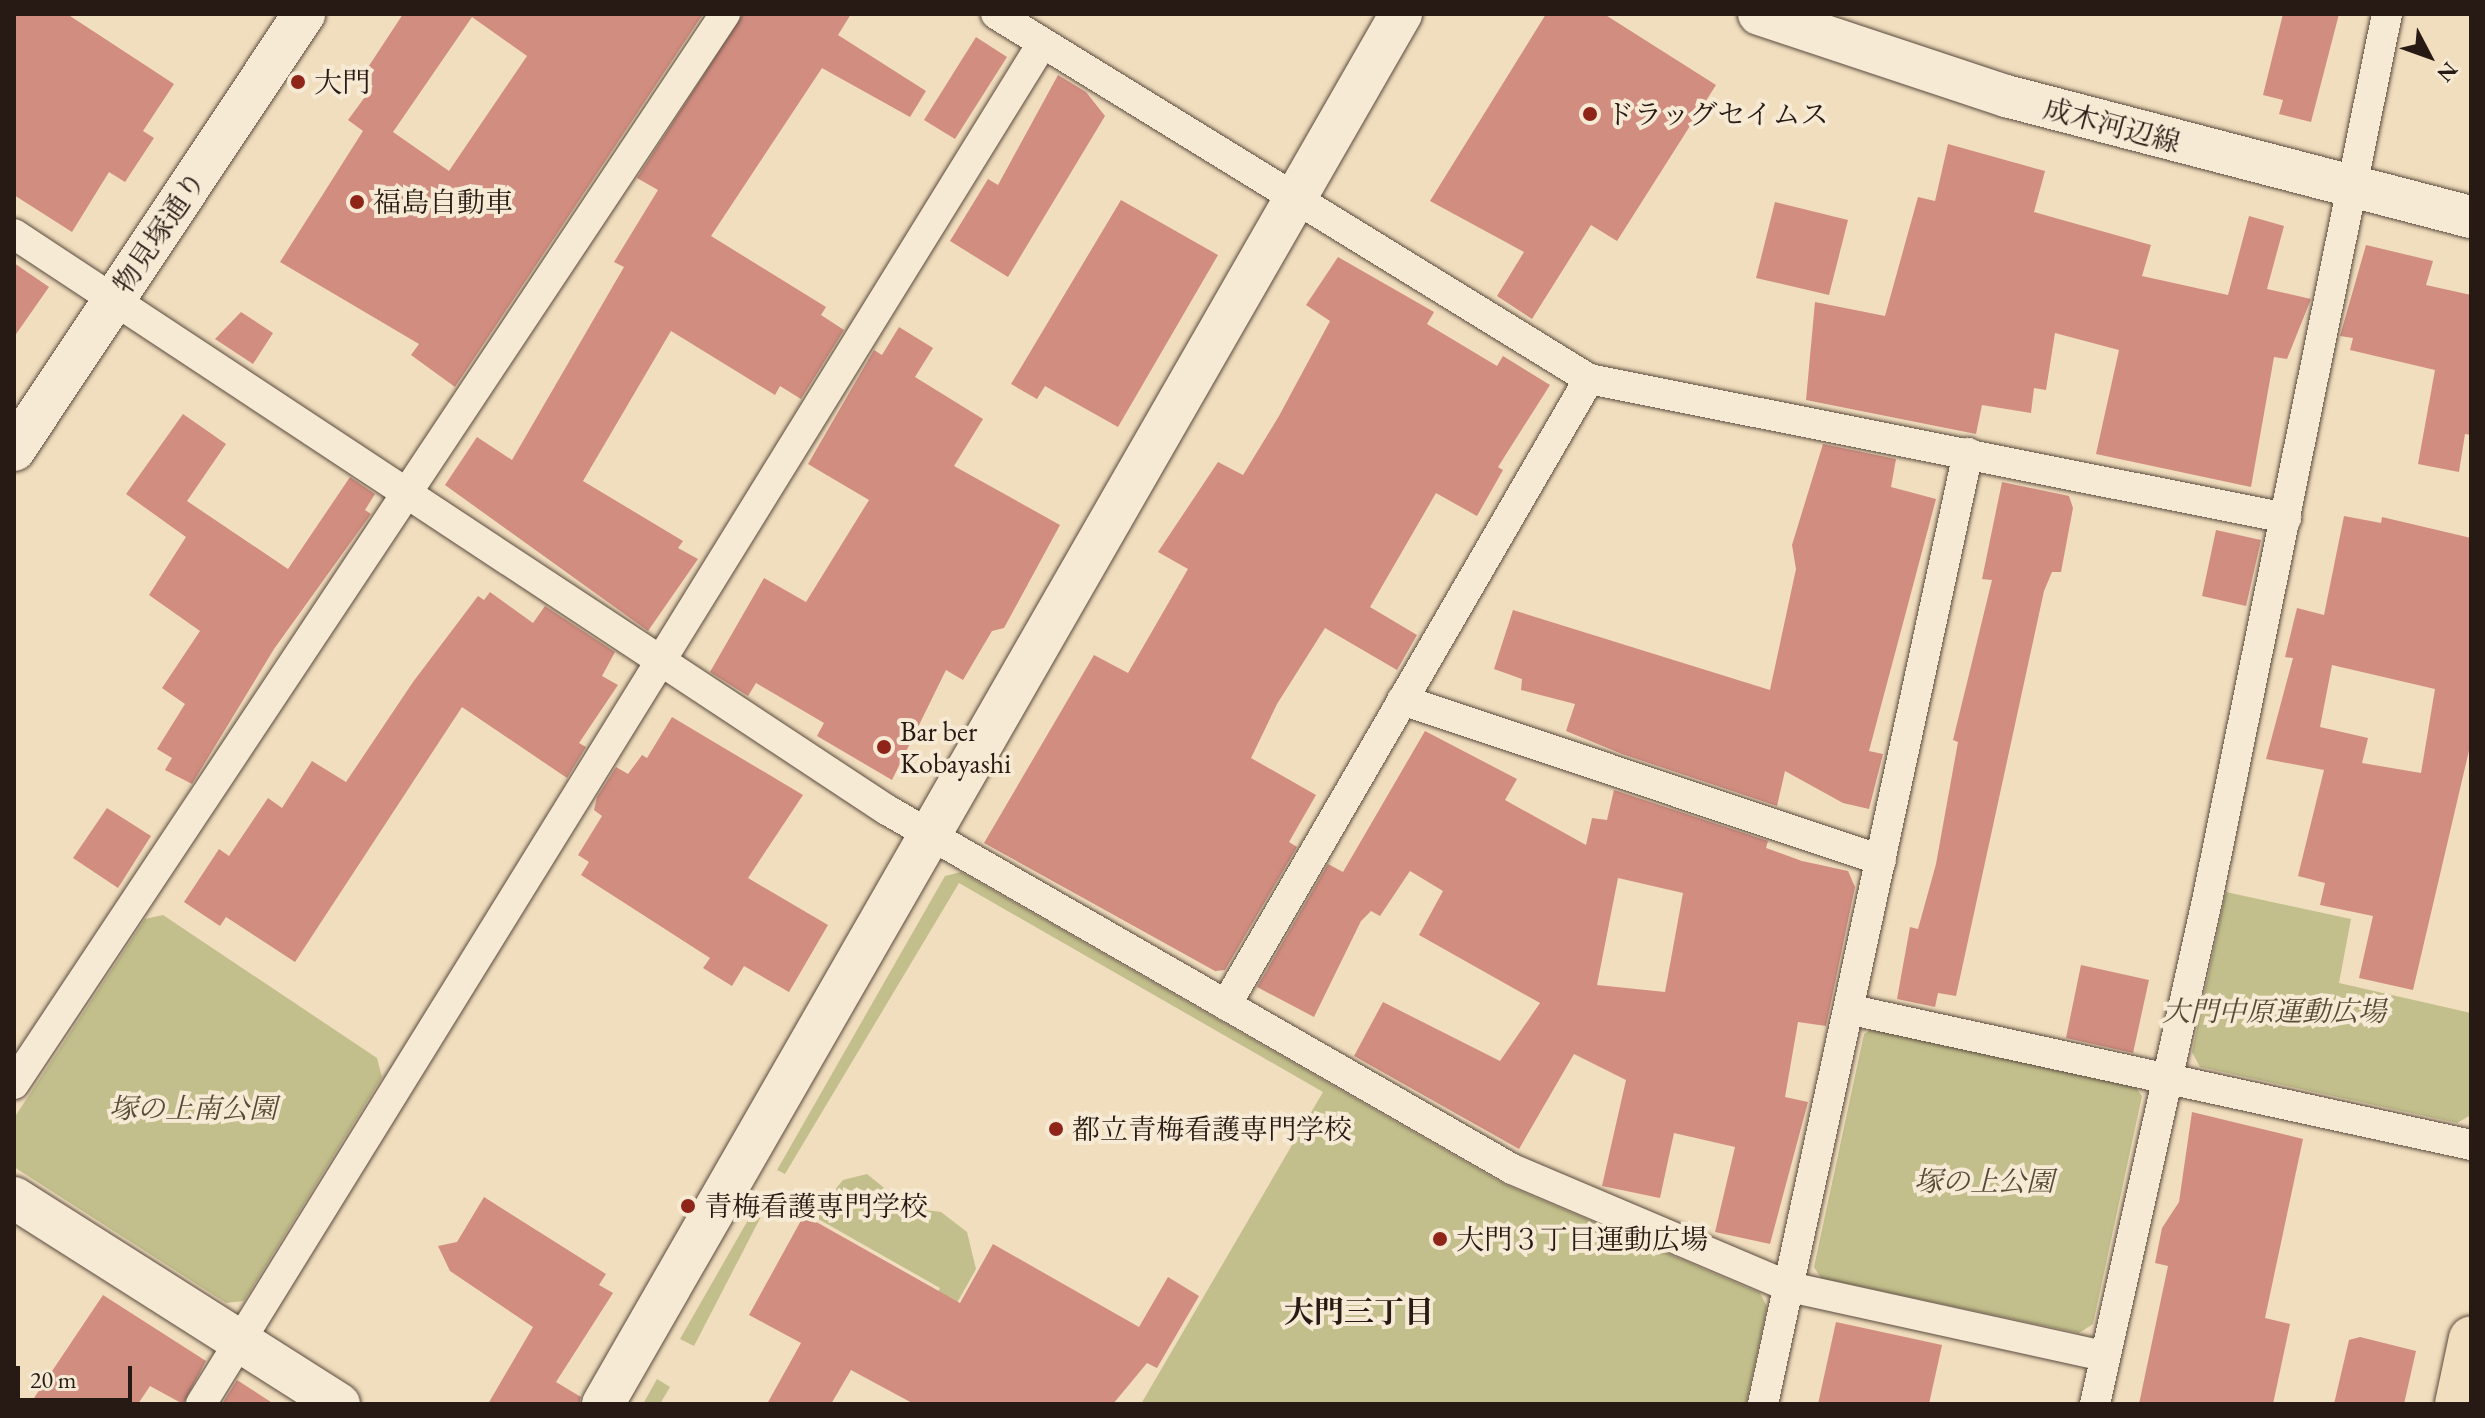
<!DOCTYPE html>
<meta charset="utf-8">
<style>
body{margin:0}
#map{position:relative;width:2485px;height:1418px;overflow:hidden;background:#f1debe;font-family:"EB Garamond","Noto Serif JP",serif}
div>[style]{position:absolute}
.green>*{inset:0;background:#c2bf8c}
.building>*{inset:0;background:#d18d80}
.roads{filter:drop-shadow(0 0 2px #5a4a3e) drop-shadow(0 0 2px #5a4a3e)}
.street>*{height:30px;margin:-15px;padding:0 15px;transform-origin:15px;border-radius:15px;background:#f6ead5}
.secondary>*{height:42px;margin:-21px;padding:0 21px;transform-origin:21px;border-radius:21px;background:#f6ead5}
.primary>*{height:44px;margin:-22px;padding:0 22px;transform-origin:22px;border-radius:22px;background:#f1debe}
.dots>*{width:22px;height:22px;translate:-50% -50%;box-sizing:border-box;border:4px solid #f6ead5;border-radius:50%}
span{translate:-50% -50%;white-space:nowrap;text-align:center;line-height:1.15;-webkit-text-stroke:8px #f6ead5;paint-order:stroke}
.poi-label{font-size:28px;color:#271913}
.left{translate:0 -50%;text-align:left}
.street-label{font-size:28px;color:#271913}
.park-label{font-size:28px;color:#564b37;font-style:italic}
.neighbourhood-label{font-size:30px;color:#271913;font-weight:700}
.frame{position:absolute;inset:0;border:16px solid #271913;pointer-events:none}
.north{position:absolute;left:2389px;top:16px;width:80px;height:80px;-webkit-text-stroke:6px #f6ead5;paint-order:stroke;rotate:131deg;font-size:22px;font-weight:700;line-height:32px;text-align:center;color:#271913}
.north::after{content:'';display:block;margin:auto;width:28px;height:36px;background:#271913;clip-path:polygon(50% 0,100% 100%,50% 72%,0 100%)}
.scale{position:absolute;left:16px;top:1366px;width:116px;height:36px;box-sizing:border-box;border:4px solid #271913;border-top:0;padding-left:10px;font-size:24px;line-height:28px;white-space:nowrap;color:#271913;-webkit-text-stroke:6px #f6ead5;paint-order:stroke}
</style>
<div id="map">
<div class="green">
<i style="clip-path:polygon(961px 872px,1504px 1184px,1760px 1293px,1767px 1307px,1746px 1404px,1141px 1404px,1323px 1092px,959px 883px,785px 1174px,777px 1170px,945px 876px)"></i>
<i style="clip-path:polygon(2226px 892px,2351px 919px,2339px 983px,2471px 1013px,2471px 1115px,2457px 1123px,2200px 1067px,2192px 1052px)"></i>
<i style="clip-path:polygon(163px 915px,377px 1058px,382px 1077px,244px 1301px,226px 1303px,14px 1167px,14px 1118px,145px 919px)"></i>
<i style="clip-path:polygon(1875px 1027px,2132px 1082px,2142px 1096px,2093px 1324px,2079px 1333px,1821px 1278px,1814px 1267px,1864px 1034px)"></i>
<i style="clip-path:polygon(867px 1174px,909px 1208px,941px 1212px,967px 1232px,976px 1269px,905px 1396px,885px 1385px,940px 1288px,813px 1216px,843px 1180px)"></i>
<i style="clip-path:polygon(760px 1199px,768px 1203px,694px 1346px,680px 1339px)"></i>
<i style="clip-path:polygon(657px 1379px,670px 1387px,660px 1404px,643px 1404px)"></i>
</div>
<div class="building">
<i style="clip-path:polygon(14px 14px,67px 14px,174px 84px,143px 131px,154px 138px,125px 182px,109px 172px,72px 232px,14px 195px)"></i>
<i style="clip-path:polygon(evenodd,403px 14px,703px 14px,455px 387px,411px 355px,419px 344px,280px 262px,363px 131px,348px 120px,373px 86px,361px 78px,403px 14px,472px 17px,527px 56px,449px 171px,393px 132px,472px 17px)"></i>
<i style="clip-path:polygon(743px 14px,851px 14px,838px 35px,926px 91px,910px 117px,822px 68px,711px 236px,826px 307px,821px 315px,844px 330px,801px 399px,780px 386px,775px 395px,671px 331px,583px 481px,683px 541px,678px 548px,698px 559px,648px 631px,445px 485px,477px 437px,512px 460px,624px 267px,614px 262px,658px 190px,637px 178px)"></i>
<i style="clip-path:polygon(1546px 14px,1604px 14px,1716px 85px,1617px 241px,1591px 225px,1532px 319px,1497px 296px,1524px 252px,1430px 201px)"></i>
<i style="clip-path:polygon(2283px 14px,2339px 14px,2311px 122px,2279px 114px,2283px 100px,2263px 95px)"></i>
<i style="clip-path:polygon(976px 37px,1007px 57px,955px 139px,924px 120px)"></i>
<i style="clip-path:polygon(1058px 75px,1086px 92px,1105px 116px,1008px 277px,950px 241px,988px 179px,998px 185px)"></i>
<i style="clip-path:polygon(1948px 144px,2045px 171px,2034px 212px,2151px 245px,2142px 276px,2228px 295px,2249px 216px,2284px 226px,2267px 289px,2311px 299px,2287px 359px,2274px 357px,2251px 487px,2096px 454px,2119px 350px,2055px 333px,2046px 390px,2034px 388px,2031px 413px,1982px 405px,1976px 434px,1806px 400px,1815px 302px,1885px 316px,1918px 197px,1935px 201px)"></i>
<i style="clip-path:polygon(1121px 200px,1218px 255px,1118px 427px,1045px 386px,1037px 399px,1011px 384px)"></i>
<i style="clip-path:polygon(1775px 202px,1848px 220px,1829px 295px,1756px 278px)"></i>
<i style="clip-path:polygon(2366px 245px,2433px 261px,2426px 285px,2471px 295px,2471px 435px,2465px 434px,2459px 472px,2418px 464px,2435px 370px,2350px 350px,2353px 338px,2340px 336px)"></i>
<i style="clip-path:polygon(1338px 257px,1434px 312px,1427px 324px,1497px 366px,1503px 356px,1550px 385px,1498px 467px,1503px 470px,1477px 516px,1436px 493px,1370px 607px,1417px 635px,1397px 670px,1325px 628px,1277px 704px,1251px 758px,1316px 795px,1289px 842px,1297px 847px,1225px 970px,1215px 971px,984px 843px,1094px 655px,1128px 673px,1188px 569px,1158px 552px,1218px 462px,1243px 475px,1279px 416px,1330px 321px,1306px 305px)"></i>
<i style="clip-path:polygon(14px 263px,49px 287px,14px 337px)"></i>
<i style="clip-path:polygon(241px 312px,273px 333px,253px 364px,215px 339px)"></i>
<i style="clip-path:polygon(899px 327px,933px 348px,915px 377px,983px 419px,954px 466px,1060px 525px,1004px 628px,992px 631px,963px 680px,946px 670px,892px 780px,817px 736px,824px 723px,756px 683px,748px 696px,710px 672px,764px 578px,806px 602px,869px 500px,808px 464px,874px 350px,882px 355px)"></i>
<i style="clip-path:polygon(183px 414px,226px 444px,187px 501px,288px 569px,350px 477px,375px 494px,365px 510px,371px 514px,274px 649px,192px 784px,165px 770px,172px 758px,157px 749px,185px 704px,162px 688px,200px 631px,149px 595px,186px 537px,126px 494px)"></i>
<i style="clip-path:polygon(1823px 444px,1896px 459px,1891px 487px,1936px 499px,1869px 751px,1883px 754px,1869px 809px,1843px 803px,1785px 771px,1777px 806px,1622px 754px,1566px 731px,1575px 704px,1521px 690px,1522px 679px,1494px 669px,1513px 610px,1770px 690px,1796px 569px,1792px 545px)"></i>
<i style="clip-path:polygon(2002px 482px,2069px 496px,2073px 508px,2061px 572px,2052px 572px,2044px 591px,1956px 996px,1938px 993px,1935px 1007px,1897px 999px,1910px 927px,1918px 929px,1936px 864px,1958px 742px,1953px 740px,1992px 580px,1982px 579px)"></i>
<i style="clip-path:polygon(evenodd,2344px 516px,2381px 523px,2382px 517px,2471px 538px,2471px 742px,2413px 990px,2359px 978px,2373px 916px,2320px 905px,2325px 883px,2298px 876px,2324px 770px,2266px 759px,2293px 658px,2285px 657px,2297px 608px,2324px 615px,2344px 516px,2332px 665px,2435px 689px,2421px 773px,2362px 763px,2368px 738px,2320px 727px,2332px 665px)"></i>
<i style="clip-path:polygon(2216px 530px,2261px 540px,2246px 606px,2202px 596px)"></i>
<i style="clip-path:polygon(490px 592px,533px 623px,545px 606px,615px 652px,602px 676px,618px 685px,579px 743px,586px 747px,567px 778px,462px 707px,295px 962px,226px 917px,220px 926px,184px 902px,219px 849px,229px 856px,268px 798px,282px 808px,312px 761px,346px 782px,413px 682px,478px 596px,484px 600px)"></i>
<i style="clip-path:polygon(672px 717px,803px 795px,748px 878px,828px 925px,789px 992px,744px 966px,732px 986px,703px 968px,710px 958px,581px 875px,589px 862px,578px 855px,602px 816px,594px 810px,597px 797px,616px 767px,628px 774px,642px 755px,647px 758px)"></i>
<i style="clip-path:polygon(evenodd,1425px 731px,1517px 779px,1505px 800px,1586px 845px,1592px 818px,1607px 820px,1614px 790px,1768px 841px,1766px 848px,1802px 861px,1848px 871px,1855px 887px,1826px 1026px,1798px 1022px,1785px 1097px,1808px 1102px,1770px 1244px,1715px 1232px,1735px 1147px,1674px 1133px,1660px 1198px,1602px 1186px,1626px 1080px,1574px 1054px,1519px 1149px,1354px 1056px,1383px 1002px,1500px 1061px,1540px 1003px,1419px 935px,1443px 891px,1410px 871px,1380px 916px,1371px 911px,1361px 921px,1314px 1017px,1257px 987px,1328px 864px,1343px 872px,1425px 731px,1618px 878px,1683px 893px,1665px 992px,1597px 985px,1618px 878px)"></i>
<i style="clip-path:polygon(107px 808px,151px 836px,118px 888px,73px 858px)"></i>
<i style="clip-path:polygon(2081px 965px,2149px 980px,2133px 1053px,2066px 1038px)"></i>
<i style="clip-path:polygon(2192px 1112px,2303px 1139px,2265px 1318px,2290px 1324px,2273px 1404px,2139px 1404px,2168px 1266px,2155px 1263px,2162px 1228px,2179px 1202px)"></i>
<i style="clip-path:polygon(484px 1197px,606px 1274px,599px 1285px,613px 1293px,556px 1382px,581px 1397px,579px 1404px,488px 1404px,533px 1327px,450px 1271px,438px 1246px,457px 1242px)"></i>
<i style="clip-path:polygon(804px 1215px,960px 1303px,993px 1244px,1139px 1327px,1168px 1277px,1199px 1296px,1157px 1368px,1147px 1363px,1113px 1404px,914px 1404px,851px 1370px,831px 1404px,767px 1404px,801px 1343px,749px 1315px)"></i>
<i style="clip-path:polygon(103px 1295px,206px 1361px,183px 1404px,150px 1386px,138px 1404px,30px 1404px)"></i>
<i style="clip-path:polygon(1836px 1322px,1942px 1345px,1929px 1404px,1818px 1404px)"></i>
<i style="clip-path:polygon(2360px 1337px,2416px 1351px,2404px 1404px,2334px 1404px,2349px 1340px)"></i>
<i style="clip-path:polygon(237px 1380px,274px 1404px,222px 1404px)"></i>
</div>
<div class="roads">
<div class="street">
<i style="left:996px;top:14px;width:696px;rotate:31.61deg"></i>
<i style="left:1589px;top:379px;width:711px;rotate:11.28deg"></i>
<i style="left:14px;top:234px;width:1046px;rotate:33.42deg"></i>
<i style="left:887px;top:810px;width:721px;rotate:29.87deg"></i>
<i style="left:1512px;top:1169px;width:302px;rotate:23deg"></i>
<i style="left:1790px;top:1287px;width:322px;rotate:12.4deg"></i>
<i style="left:1402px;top:700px;width:505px;rotate:18.47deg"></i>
<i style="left:1226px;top:1005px;width:724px;rotate:-59.89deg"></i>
<i style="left:1852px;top:1010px;width:634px;rotate:12.3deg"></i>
<i style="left:14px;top:1084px;width:1285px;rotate:-56.4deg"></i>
<i style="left:201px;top:1404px;width:1599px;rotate:-58.27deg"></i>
<i style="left:1763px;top:1404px;width:973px;rotate:-77.84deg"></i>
<i style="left:2095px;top:1404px;width:515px;rotate:-77.45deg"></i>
<i style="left:2207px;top:901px;width:905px;rotate:-78.53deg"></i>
</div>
<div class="secondary">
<i style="left:1759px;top:14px;width:260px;rotate:18.4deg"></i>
<i style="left:2006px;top:96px;width:480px;rotate:14.6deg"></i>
<i style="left:14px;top:450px;width:524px;rotate:-56.37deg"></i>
<i style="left:14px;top:1198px;width:385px;rotate:32.4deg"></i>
<i style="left:603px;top:1404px;width:1603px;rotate:-60.14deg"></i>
</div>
<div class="primary">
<i style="left:2457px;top:1404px;width:67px;rotate:-78deg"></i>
</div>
</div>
<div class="dots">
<i style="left:298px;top:82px;background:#8f2418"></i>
<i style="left:1590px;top:114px;background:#8f2418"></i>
<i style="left:357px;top:202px;background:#8f2418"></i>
<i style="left:884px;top:747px;background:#8f2418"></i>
<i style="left:1056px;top:1129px;background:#8f2418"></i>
<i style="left:688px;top:1206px;background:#8f2418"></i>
<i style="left:1440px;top:1239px;background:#8f2418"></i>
</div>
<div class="poi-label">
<span class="left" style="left:314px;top:82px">大門</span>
<span class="left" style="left:1606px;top:114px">ドラッグセイムス</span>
<span class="left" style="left:373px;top:202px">福島自動車</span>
<span class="left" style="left:900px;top:747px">Bar ber<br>Kobayashi</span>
<span class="left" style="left:1072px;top:1129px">都立青梅看護専門学校</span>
<span class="left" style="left:704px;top:1206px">青梅看護専門学校</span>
<span class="left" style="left:1456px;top:1239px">大門３丁目運動広場</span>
</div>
<div class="street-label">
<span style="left:2112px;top:125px;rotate:15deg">成木河辺線</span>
<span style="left:159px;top:232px;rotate:-56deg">物見塚通り</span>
</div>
<div class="park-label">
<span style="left:2274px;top:1011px">大門中原運動広場</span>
<span style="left:193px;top:1108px">塚の上南公園</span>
<span style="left:1984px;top:1181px">塚の上公園</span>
</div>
<div class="neighbourhood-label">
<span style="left:1359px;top:1312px">大門三丁目</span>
</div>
<div class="frame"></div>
<div class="north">N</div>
<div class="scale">20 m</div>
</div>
